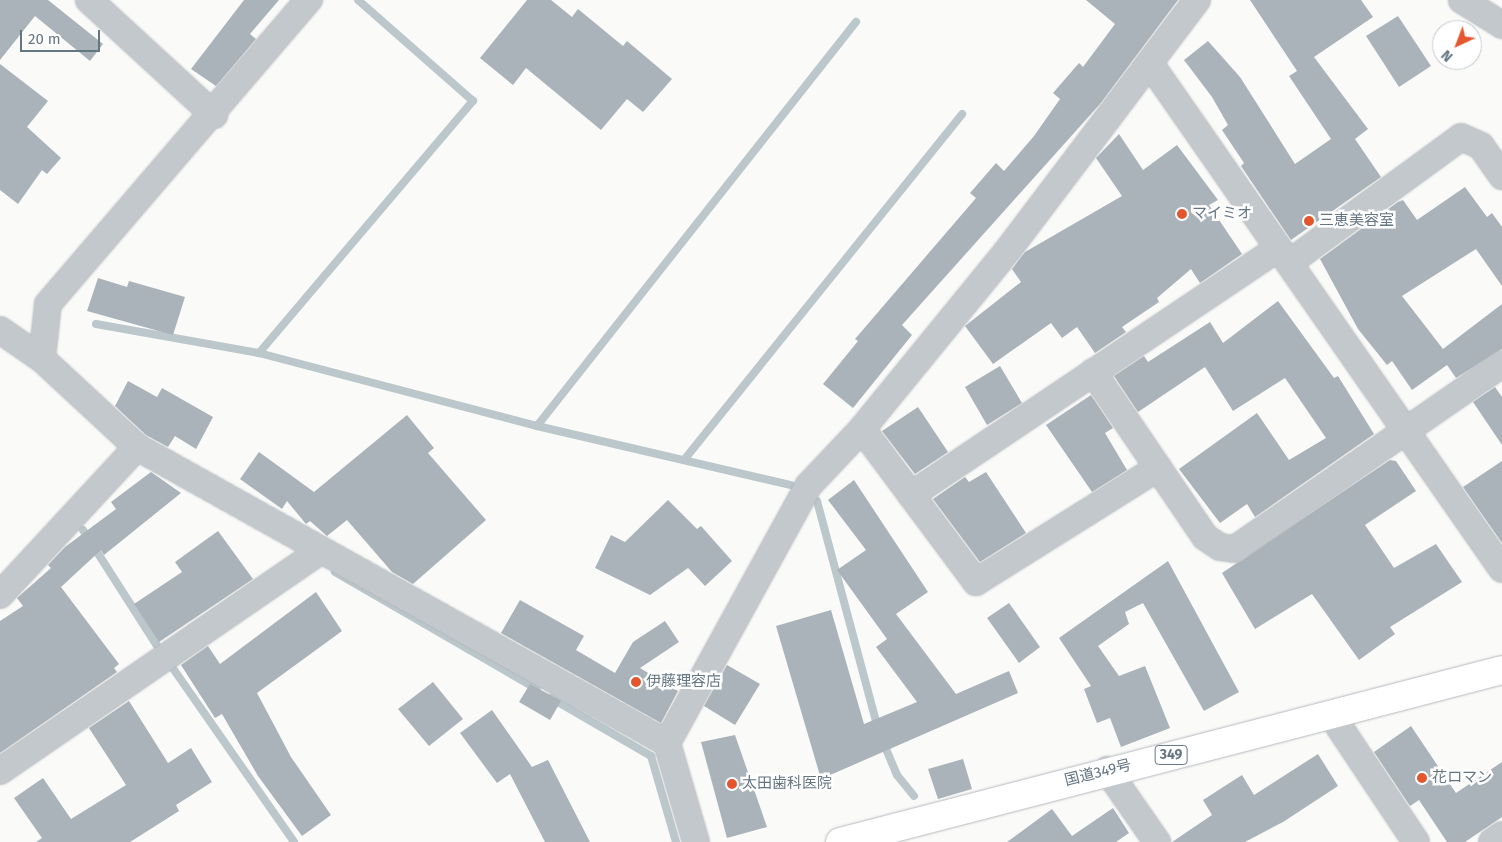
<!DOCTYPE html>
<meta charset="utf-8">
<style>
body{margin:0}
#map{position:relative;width:1502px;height:842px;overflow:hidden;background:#fafaf8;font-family:"Fira Sans","Noto Sans JP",sans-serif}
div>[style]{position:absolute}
.stream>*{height:8px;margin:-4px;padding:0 4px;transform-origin:4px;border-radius:4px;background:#bbc7cb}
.building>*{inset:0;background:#aab3b9}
.roads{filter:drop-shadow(0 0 1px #b4b9bd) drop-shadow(0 0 1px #b4b9bd)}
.street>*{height:26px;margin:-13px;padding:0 13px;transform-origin:13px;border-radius:13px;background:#c3c8cc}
.highway>*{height:28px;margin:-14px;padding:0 14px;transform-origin:14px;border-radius:14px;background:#fff}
.dots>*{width:14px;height:14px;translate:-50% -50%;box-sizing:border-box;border:2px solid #fff;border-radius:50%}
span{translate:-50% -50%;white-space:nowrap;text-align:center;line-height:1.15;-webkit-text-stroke:5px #fff;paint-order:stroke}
.shield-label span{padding:1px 4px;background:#fff;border:1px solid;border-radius:4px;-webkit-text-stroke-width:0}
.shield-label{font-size:14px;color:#657683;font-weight:700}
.poi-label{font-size:15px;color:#657683}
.left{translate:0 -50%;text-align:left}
.street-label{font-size:15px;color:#657683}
.north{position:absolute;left:1432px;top:20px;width:50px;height:50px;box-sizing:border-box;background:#fff;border:1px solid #c1c8cd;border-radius:50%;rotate:223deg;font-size:14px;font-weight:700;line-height:20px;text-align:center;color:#657683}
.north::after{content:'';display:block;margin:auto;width:18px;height:22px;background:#e4572e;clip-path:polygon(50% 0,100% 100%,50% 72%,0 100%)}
.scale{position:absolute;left:20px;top:30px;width:80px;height:22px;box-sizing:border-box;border:2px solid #657683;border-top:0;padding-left:6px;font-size:15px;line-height:18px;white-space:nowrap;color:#657683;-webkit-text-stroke:4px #fff;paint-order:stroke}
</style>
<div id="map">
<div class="stream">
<i style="left:96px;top:324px;width:166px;rotate:10.1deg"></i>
<i style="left:259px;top:353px;width:287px;rotate:14.7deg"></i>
<i style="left:537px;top:426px;width:261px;rotate:13.1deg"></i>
<i style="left:259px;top:353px;width:331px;rotate:-49.7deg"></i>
<i style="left:473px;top:101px;width:153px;rotate:-138.7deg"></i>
<i style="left:537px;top:426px;width:515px;rotate:-51.71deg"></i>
<i style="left:684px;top:460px;width:444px;rotate:-51.2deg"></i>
<i style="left:817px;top:501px;width:236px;rotate:75deg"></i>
<i style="left:83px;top:530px;width:135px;rotate:57.4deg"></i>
<i style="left:156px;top:644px;width:241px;rotate:55.1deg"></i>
<i style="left:335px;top:572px;width:233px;rotate:30.1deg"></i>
<i style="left:551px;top:698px;width:116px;rotate:30.1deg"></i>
<i style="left:651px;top:756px;width:90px;rotate:73.8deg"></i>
<i style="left:883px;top:742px;width:36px;rotate:67deg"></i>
<i style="left:897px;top:775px;width:27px;rotate:51deg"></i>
</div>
<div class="building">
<i style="clip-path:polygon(0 0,48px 0,103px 44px,90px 61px,35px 16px,0 60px)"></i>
<i style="clip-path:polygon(244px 0,279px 0,250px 34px,256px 39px,216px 86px,191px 69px)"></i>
<i style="clip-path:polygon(527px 0,551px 0,572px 17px,578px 9px,623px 46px,627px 41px,672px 79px,643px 112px,627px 99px,601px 130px,526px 68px,513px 85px,480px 58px)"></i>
<i style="clip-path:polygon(1086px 0,1178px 0,1100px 104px,902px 325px,912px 335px,853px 408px,823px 384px,858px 341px,855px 339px,976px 198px,970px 193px,996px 163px,1004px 171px,1034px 136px,1060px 99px,1053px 93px,1079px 63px,1083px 67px,1115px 24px)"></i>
<i style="clip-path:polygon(1250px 0,1361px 0,1373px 17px,1314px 57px,1368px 129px,1355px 139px,1381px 177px,1291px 240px,1241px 166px,1244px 163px,1222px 130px,1228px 125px,1212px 97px,1184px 60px,1208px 41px,1240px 77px,1295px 164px,1331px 139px,1289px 76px,1297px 71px)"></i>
<i style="clip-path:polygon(1398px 16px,1431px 66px,1399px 87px,1366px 36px)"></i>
<i style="clip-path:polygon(0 64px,48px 101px,27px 127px,61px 158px,47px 174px,42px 170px,18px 204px,0 190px)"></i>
<i style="clip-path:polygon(1119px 134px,1143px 170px,1177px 145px,1218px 200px,1209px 205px,1242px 254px,1200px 283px,1191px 269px,1157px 298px,1159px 302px,1122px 327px,1126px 332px,1095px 353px,1077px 327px,1062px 338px,1051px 323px,993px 364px,965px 326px,1021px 282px,1012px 269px,1025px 252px,1122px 196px,1096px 158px)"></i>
<i style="clip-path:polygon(1465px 187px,1487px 217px,1492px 213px,1502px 227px,1502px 286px,1476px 249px,1402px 296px,1443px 349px,1502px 304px,1502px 349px,1456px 378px,1447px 365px,1412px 390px,1392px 361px,1387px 365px,1358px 329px,1320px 259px,1398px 202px,1403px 200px,1417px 220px)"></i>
<i style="clip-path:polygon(98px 278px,127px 287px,129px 281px,185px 297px,173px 335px,87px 311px)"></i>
<i style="clip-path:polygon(1278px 301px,1334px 378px,1338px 376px,1374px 434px,1255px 517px,1247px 504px,1220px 523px,1179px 469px,1257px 413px,1289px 460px,1326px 438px,1285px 378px,1233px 411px,1205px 367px,1138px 412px,1114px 376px,1144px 356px,1148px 362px,1210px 322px,1223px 343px)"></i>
<i style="clip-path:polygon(1000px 366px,1022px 403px,987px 425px,965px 387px)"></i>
<i style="clip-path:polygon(128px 381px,157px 397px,162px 388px,213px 417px,196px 449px,175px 436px,168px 447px,146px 435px,115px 406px)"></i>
<i style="clip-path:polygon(1495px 387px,1502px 397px,1502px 445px,1473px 402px)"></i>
<i style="clip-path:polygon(1091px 395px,1113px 428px,1105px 433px,1127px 470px,1092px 492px,1046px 425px)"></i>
<i style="clip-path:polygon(918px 407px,948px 452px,915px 474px,882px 431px)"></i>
<i style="clip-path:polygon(407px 415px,434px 448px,428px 453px,486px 520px,413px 584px,392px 572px,347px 520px,327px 536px,310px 521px,306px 524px,287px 501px,282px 509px,240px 479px,259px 452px,314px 492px)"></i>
<i style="clip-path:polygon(1390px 460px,1396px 461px,1416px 491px,1365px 525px,1394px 568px,1436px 544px,1462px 582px,1390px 627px,1395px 634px,1359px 660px,1312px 594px,1255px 629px,1222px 573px)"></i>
<i style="clip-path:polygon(1502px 461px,1502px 543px,1463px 487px)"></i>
<i style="clip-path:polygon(151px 472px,181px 493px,104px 555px,101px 550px,61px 587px,119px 664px,114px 668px,117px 672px,0 753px,0 621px,23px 606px,17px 598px,51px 568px,48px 565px,65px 547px,116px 509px,111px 502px)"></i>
<i style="clip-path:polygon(986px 472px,1026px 533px,980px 562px,933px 499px,965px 477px,969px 482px)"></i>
<i style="clip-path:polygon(854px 480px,928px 592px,896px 614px,956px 694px,1009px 671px,1018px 693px,821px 779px,776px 626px,831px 610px,864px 724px,917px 702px,876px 647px,887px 639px,837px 570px,866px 550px,828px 500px)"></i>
<i style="clip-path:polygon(668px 500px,697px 529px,701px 526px,732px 561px,705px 586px,688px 568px,650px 595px,595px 568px,611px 535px,625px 542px)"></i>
<i style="clip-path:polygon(218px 531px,253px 579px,159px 642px,134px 604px,182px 572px,175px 562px)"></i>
<i style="clip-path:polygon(1168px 561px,1239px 692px,1204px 711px,1143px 603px,1125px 612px,1129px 624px,1098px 646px,1119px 676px,1145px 666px,1170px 728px,1121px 747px,1110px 718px,1097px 723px,1084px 689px,1091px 686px,1059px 638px)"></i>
<i style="clip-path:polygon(316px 592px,342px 631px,257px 693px,291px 757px,331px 815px,302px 836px,258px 776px,222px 714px,215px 718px,181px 665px,208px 646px,220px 664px)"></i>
<i style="clip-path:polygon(520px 600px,584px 636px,576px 650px,615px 673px,633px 642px,665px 621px,679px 642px,640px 668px,678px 691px,661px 723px,501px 633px)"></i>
<i style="clip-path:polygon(1009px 603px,1040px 647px,1019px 663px,987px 618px)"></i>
<i style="clip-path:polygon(727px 665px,760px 684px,735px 725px,704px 706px)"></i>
<i style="clip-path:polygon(433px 682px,463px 719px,429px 746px,398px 709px)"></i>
<i style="clip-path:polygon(530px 684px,561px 701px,550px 720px,519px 702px)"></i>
<i style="clip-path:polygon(129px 701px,168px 763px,191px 748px,212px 782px,176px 805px,179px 811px,130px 842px,36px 842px,42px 838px,14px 798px,43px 778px,71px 819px,126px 785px,89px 728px)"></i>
<i style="clip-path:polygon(492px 710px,532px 767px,548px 760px,590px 842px,545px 842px,510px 774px,497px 783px,460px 733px)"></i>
<i style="clip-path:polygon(1411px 726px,1456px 793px,1502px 762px,1502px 817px,1465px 842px,1447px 842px,1419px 800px,1410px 806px,1374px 752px)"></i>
<i style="clip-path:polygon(735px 735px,767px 827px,727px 838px,701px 742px)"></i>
<i style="clip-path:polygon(1318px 754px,1338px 786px,1283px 822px,1245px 842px,1172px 842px,1212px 815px,1203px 800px,1242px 775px,1254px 795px)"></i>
<i style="clip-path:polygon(963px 759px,972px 789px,938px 799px,928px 769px)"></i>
<i style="clip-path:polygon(1113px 808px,1129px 833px,1116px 842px,1007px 842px,1052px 809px,1072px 836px)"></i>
</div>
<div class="roads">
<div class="street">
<i style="left:89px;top:0;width:170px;rotate:42.6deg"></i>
<i style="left:1462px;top:0;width:47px;rotate:32deg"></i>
<i style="left:1151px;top:65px;width:614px;rotate:55.15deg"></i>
<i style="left:1289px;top:263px;width:213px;rotate:-36.2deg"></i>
<i style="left:1461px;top:137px;width:22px;rotate:24deg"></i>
<i style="left:1481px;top:146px;width:37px;rotate:55deg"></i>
<i style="left:0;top:330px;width:51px;rotate:34.6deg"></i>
<i style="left:42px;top:359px;width:129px;rotate:42.8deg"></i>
<i style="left:137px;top:447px;width:607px;rotate:29.18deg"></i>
<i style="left:667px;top:743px;width:103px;rotate:73.7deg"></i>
<i style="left:42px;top:359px;width:55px;rotate:-83.8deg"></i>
<i style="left:48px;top:304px;width:401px;rotate:-49.4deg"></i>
<i style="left:1093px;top:372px;width:199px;rotate:55.8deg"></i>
<i style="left:1205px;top:537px;width:18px;rotate:34deg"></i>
<i style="left:1220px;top:547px;width:15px;rotate:8deg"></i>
<i style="left:1235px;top:549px;width:325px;rotate:-34.7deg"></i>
<i style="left:862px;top:429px;width:191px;rotate:53.3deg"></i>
<i style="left:976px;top:582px;width:215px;rotate:-32.1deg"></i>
<i style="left:911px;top:495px;width:442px;rotate:-33.9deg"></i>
<i style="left:0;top:595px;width:202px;rotate:-47.2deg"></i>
<i style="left:1332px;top:716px;width:151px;rotate:56.3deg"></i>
<i style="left:667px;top:743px;width:294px;rotate:-61.2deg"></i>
<i style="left:809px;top:485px;width:77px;rotate:-46.6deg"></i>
<i style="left:862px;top:429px;width:231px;rotate:-50.8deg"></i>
<i style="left:1008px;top:250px;width:313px;rotate:-52.9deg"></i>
<i style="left:1107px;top:770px;width:88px;rotate:55.2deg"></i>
<i style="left:0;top:771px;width:388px;rotate:-34.5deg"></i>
<i style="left:1492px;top:842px;width:12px;rotate:-35deg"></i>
</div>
<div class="highway">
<i style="left:840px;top:842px;width:684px;rotate:-14.56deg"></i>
</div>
</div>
<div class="dots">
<i style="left:1182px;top:214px;background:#e4572e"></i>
<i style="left:1309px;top:221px;background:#e4572e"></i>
<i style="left:636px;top:682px;background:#e4572e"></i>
<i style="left:1422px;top:778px;background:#e4572e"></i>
<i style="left:732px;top:784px;background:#e4572e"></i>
</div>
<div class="shield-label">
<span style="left:1171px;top:755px">349</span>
</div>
<div class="poi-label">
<span class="left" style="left:1192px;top:214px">マイミオ</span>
<span class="left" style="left:1319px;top:221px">三恵美容室</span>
<span class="left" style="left:646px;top:682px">伊藤理容店</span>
<span class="left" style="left:1432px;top:778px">花ロマン</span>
<span class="left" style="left:742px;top:784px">太田歯科医院</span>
</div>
<div class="street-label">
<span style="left:1098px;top:773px;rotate:-14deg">国道349号</span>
</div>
<div class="north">N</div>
<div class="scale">20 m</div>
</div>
